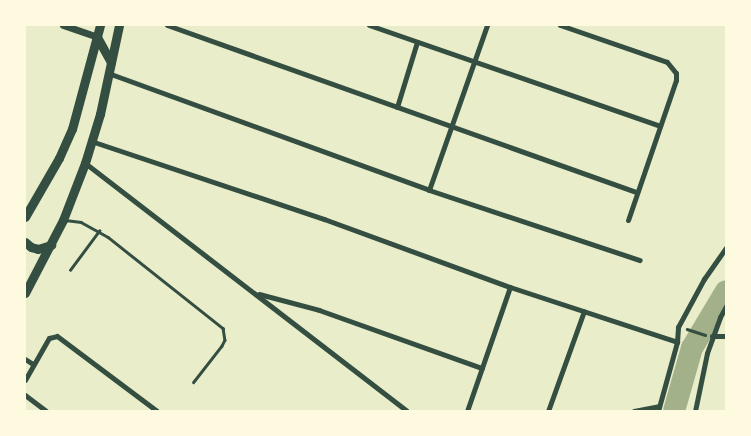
<!DOCTYPE html>
<style>
body{margin:0}
#map{position:relative;width:751px;height:436px;overflow:hidden;background:#e9edc9;font-family:"Fira Sans",sans-serif}
div>[style]{position:absolute}
.river>*{height:22px;margin:-11px;padding:0 11px;transform-origin:11px;border-radius:11px;background:#a3b18a}
.path>*{height:2.5px;margin:-1.25px;padding:0 1.25px;transform-origin:1.25px;border-radius:1.25px;background:#344e41}
.service>*{height:2.5px;margin:-1.25px;padding:0 1.25px;transform-origin:1.25px;border-radius:1.25px;background:#344e41}
.minor>*{height:5px;margin:-2.5px;padding:0 2.5px;transform-origin:2.5px;border-radius:2.5px;background:#344e41}
.tertiary>*{height:7px;margin:-3.5px;padding:0 3.5px;transform-origin:3.5px;border-radius:3.5px;background:#344e41}
.primary>*{height:9px;margin:-4.5px;padding:0 4.5px;transform-origin:4.5px;border-radius:4.5px;background:#344e41}
span{translate:-50% -50%;white-space:nowrap;text-align:center;line-height:1.15;-webkit-text-stroke:5px #fefae0;paint-order:stroke}
.frame{position:absolute;inset:0;border:26px solid #fefae0;pointer-events:none}
</style>
<div id="map">
<div class="river">
<i style="left:674px;top:411px;width:66px;rotate:-74.1deg"></i>
<i style="left:692px;top:348px;width:66px;rotate:-59.2deg"></i>
</div>
<div class="path">
<i style="left:687px;top:329px;width:19px;rotate:18deg"></i>
</div>
<div class="service">
<i style="left:65px;top:220px;width:16px;rotate:7deg"></i>
<i style="left:81px;top:222px;width:31px;rotate:29deg"></i>
<i style="left:108px;top:237px;width:147px;rotate:38.4deg"></i>
<i style="left:223px;top:328px;width:12px;rotate:81deg"></i>
<i style="left:225px;top:340px;width:7px;rotate:117deg"></i>
<i style="left:222px;top:346px;width:46px;rotate:127.9deg"></i>
<i style="left:70px;top:270px;width:49px;rotate:-53.4deg"></i>
</div>
<div class="minor">
<i style="left:167px;top:25px;width:499px;rotate:19.6deg"></i>
<i style="left:369px;top:25px;width:308px;rotate:19.1deg"></i>
<i style="left:560px;top:25px;width:113px;rotate:19.1deg"></i>
<i style="left:667px;top:62px;width:14px;rotate:51deg"></i>
<i style="left:676px;top:73px;width:7px;rotate:90deg"></i>
<i style="left:676px;top:80px;width:148px;rotate:108.9deg"></i>
<i style="left:108px;top:73px;width:342px;rotate:20deg"></i>
<i style="left:429px;top:190px;width:222px;rotate:18.4deg"></i>
<i style="left:397px;top:107px;width:68px;rotate:-72.9deg"></i>
<i style="left:91px;top:141px;width:246px;rotate:18.5deg"></i>
<i style="left:324px;top:219px;width:198px;rotate:20.1deg"></i>
<i style="left:510px;top:287px;width:176px;rotate:18.2deg"></i>
<i style="left:85px;top:163px;width:406px;rotate:37.6deg"></i>
<i style="left:429px;top:190px;width:175px;rotate:-70.6deg"></i>
<i style="left:259px;top:294px;width:62px;rotate:14.9deg"></i>
<i style="left:319px;top:310px;width:173px;rotate:19.6deg"></i>
<i style="left:712px;top:336px;width:14px"></i>
<i style="left:25px;top:359px;width:9px;rotate:32deg"></i>
<i style="left:25px;top:380px;width:48px;rotate:-60.3deg"></i>
<i style="left:49px;top:338px;width:8px;rotate:-14deg"></i>
<i style="left:57px;top:336px;width:125px;rotate:36.9deg"></i>
<i style="left:25px;top:395px;width:26px;rotate:37deg"></i>
<i style="left:467px;top:411px;width:131px;rotate:-70.9deg"></i>
<i style="left:548px;top:411px;width:106px;rotate:-70.2deg"></i>
<i style="left:634px;top:411px;width:25px;rotate:-11deg"></i>
<i style="left:658px;top:411px;width:72px;rotate:-74.6deg"></i>
<i style="left:677px;top:342px;width:15px;rotate:-86deg"></i>
<i style="left:678px;top:327px;width:55px;rotate:-61.6deg"></i>
<i style="left:704px;top:279px;width:38px;rotate:-55deg"></i>
<i style="left:695px;top:411px;width:59px;rotate:-78.3deg"></i>
<i style="left:707px;top:353px;width:38px;rotate:-70deg"></i>
<i style="left:720px;top:317px;width:13px;rotate:-61deg"></i>
</div>
<div class="tertiary">
<i style="left:63px;top:25px;width:36px;rotate:19deg"></i>
</div>
<div class="primary">
<i style="left:97px;top:37px;width:29px;rotate:61deg"></i>
<i style="left:25px;top:217px;width:68px;rotate:-60deg"></i>
<i style="left:59px;top:158px;width:32px;rotate:-66deg"></i>
<i style="left:72px;top:129px;width:108px;rotate:-74.9deg"></i>
<i style="left:25px;top:242px;width:8px;rotate:40deg"></i>
<i style="left:31px;top:247px;width:7px;rotate:16deg"></i>
<i style="left:38px;top:249px;width:14px;rotate:-17deg"></i>
<i style="left:25px;top:293px;width:82px;rotate:-62.5deg"></i>
<i style="left:63px;top:220px;width:61px;rotate:-68.9deg"></i>
<i style="left:85px;top:163px;width:51px;rotate:-73deg"></i>
<i style="left:100px;top:114px;width:91px;rotate:-77.9deg"></i>
</div>
<div class="frame"></div>
</div>
